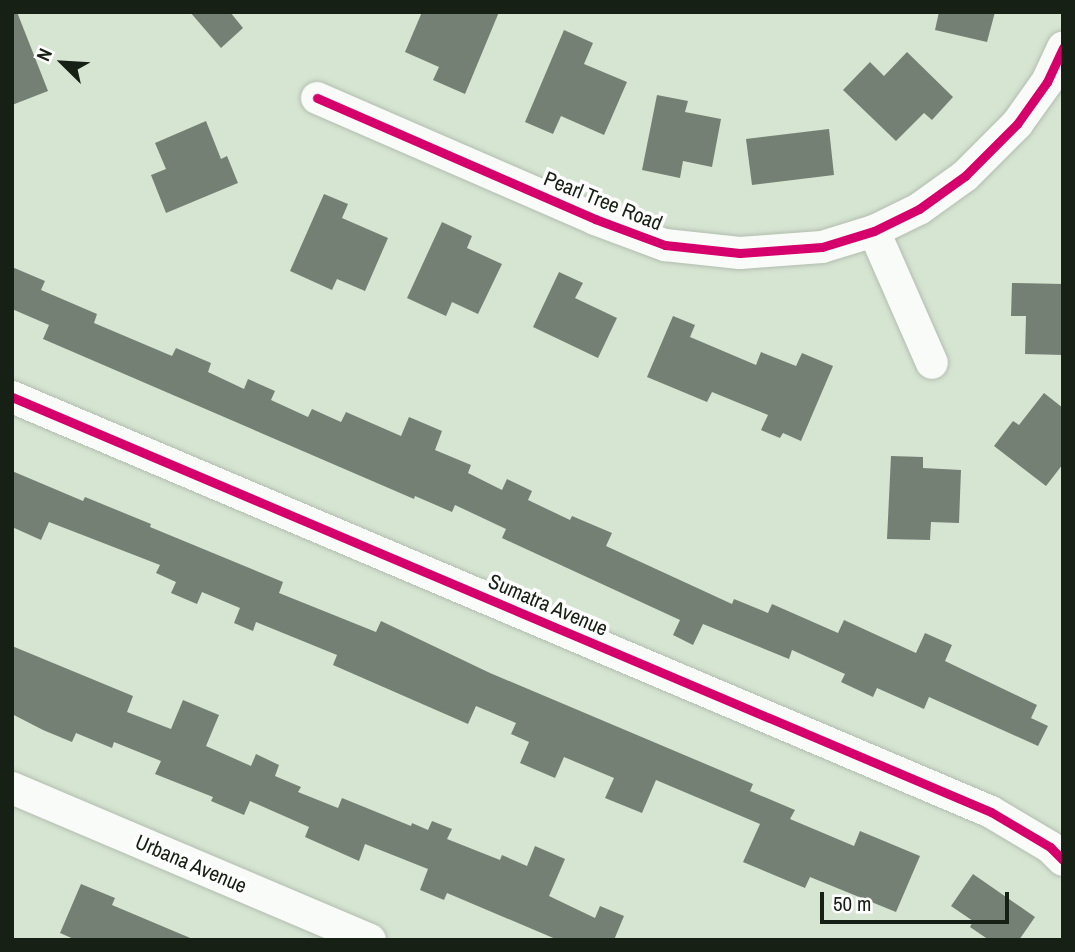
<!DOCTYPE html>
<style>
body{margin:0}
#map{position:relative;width:1075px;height:952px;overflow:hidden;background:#d6e4d2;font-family:"Archivo Narrow",sans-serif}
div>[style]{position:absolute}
.building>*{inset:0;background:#748074}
.roads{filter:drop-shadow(0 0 2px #b2bdaf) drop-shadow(0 0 2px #b2bdaf)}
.minor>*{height:32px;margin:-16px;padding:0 16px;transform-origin:16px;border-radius:16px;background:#f9fbf8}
.cycleway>*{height:9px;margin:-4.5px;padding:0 4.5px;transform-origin:4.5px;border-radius:4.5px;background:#d6006c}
span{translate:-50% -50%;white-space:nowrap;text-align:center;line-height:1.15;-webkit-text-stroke:7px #fff;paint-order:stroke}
.street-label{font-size:21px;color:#172014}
.frame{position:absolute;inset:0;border:14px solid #172014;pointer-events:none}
.north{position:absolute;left:28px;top:28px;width:70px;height:70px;-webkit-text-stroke:5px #fff;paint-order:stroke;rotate:294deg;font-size:19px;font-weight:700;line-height:28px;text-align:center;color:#172014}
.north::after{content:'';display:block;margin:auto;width:24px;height:32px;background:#172014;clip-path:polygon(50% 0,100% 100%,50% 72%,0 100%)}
.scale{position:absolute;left:820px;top:892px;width:189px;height:32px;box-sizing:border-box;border:4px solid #172014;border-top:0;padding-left:9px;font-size:21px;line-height:24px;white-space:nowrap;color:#172014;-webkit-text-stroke:5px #fff;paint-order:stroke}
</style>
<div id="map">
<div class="building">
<i style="clip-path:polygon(12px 12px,17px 12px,48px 91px,12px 105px)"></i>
<i style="clip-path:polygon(190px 12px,230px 12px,243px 28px,221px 48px)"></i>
<i style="clip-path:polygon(422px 12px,499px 12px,465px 94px,433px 80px,439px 67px,405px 52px)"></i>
<i style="clip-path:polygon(939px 12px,995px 12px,987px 42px,935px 30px)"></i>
<i style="clip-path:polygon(564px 30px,593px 43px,584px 64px,627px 82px,604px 135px,561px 116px,553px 134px,525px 122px)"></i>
<i style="clip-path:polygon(907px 52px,953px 97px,932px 120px,924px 113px,896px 141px,843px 90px,870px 62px,884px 76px)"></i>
<i style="clip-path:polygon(657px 95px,688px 101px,685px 112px,721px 119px,712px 167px,683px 161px,680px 178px,642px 170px)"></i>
<i style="clip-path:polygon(206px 121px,221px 159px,227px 156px,238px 183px,166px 213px,151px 175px,166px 169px,155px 143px)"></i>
<i style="clip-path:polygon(829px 129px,834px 175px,752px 185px,746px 139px)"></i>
<i style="clip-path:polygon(324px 194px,348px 204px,342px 218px,388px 238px,365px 291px,337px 279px,332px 290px,290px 271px)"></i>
<i style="clip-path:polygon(442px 222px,472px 236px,467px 248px,502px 264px,478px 314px,452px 302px,446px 316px,407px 298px)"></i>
<i style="clip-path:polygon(12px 267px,45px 281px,41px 290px,97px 314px,94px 323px,172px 356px,176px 348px,211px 363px,208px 372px,244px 389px,248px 379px,275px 391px,271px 400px,308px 417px,312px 409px,341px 422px,346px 412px,401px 436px,409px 417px,442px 431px,435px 450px,471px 465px,468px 473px,502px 490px,507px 479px,532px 491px,528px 500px,570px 520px,572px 516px,612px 533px,606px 546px,732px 604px,734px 599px,768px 613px,772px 604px,838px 633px,844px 620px,916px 653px,925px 633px,952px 645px,945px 661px,1037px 705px,1031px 718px,1048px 726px,1038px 746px,929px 697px,924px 709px,877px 688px,873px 697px,841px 682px,845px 674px,792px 650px,789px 659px,703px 624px,693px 645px,673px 635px,680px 620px,502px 538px,506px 529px,455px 505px,452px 512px,415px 496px,414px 499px,43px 339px,49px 325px,12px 309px)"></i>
<i style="clip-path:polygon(559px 272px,583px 283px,575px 298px,617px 318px,598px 358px,533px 327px)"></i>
<i style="clip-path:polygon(1012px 283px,1063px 284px,1063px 355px,1025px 354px,1026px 316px,1011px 316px)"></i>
<i style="clip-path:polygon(673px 316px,695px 325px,690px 337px,756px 365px,761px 352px,796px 366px,802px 353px,833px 366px,801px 441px,783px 433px,780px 438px,761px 430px,768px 415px,712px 392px,707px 402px,647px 377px)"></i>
<i style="clip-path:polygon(1044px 393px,1063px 408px,1063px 464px,1046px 486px,994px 446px,1013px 421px,1019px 425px)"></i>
<i style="clip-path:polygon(891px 456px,923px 457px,923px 468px,961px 470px,959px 523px,931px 522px,930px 540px,887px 539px)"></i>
<i style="clip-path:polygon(12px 471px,83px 501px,85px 497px,151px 524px,150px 527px,283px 582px,279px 593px,376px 632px,381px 621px,490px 673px,753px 784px,750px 791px,795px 810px,790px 819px,854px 846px,860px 831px,920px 856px,896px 912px,810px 877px,805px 888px,743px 862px,760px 824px,656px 780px,642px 813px,605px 798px,614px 778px,564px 757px,555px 778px,520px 763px,529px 742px,511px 734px,516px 723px,476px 706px,468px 724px,333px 665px,337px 655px,256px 622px,253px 631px,234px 623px,240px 608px,202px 592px,197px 604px,171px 593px,176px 582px,156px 573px,160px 565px,49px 522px,41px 540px,12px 527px)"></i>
<i style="clip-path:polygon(12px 646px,133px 696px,127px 712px,171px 729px,183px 700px,219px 715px,206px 746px,251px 766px,256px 754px,279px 765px,275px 776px,301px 787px,298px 792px,338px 808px,342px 798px,411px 826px,412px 823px,428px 830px,432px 821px,452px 829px,447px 839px,500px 860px,502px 855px,527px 866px,535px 846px,565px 859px,549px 896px,595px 918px,600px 906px,624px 916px,614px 940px,558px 940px,447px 893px,444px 900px,420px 890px,428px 869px,365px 844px,359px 861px,305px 837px,309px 827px,250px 801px,244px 815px,211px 801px,213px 797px,155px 774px,161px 761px,114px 742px,112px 748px,76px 733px,72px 742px,43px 730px,12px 714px)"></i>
<i style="clip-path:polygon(973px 874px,1035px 917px,1019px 940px,989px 940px,970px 927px,973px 921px,951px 906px)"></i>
<i style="clip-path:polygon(81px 884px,115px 898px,112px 905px,195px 940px,76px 940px,60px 933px)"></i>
</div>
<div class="roads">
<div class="minor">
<i style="left:317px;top:98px;width:303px;rotate:23.5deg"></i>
<i style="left:595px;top:219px;width:75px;rotate:20.4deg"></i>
<i style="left:665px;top:245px;width:75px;rotate:6.1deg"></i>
<i style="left:740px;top:253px;width:82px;rotate:-4.2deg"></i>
<i style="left:822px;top:247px;width:54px;rotate:-17.1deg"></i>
<i style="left:874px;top:231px;width:50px;rotate:-26.1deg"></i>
<i style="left:919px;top:209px;width:57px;rotate:-35.7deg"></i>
<i style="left:965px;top:176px;width:74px;rotate:-45deg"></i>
<i style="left:1017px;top:124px;width:52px;rotate:-54.5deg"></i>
<i style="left:1047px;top:82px;width:38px;rotate:-65deg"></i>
<i style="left:874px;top:231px;width:144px;rotate:66.3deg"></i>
<i style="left:12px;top:397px;width:1063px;rotate:22.97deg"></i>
<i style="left:991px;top:812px;width:69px;rotate:30.7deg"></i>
<i style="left:1050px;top:847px;width:18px;rotate:45deg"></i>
<i style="left:12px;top:788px;width:389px;rotate:23deg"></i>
</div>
</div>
<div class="cycleway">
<i style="left:317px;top:98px;width:303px;rotate:23.5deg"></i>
<i style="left:595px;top:219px;width:75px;rotate:20.4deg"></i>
<i style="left:665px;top:245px;width:75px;rotate:6.1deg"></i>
<i style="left:740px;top:253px;width:82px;rotate:-4.2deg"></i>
<i style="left:822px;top:247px;width:54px;rotate:-17.1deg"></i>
<i style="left:874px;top:231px;width:50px;rotate:-26.1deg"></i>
<i style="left:919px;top:209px;width:57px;rotate:-35.7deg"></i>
<i style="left:965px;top:176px;width:74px;rotate:-45deg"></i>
<i style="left:1017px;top:124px;width:52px;rotate:-54.5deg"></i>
<i style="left:1047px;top:82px;width:38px;rotate:-65deg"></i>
<i style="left:12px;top:397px;width:1063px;rotate:22.97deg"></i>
<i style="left:991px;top:812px;width:69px;rotate:30.7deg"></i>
<i style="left:1050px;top:847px;width:18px;rotate:45deg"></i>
</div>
<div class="street-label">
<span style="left:603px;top:201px;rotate:22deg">Pearl Tree Road</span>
<span style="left:548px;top:605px;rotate:23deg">Sumatra Avenue</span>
<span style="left:191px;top:864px;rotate:23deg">Urbana Avenue</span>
</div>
<div class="frame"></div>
<div class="north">N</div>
<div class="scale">50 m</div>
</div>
